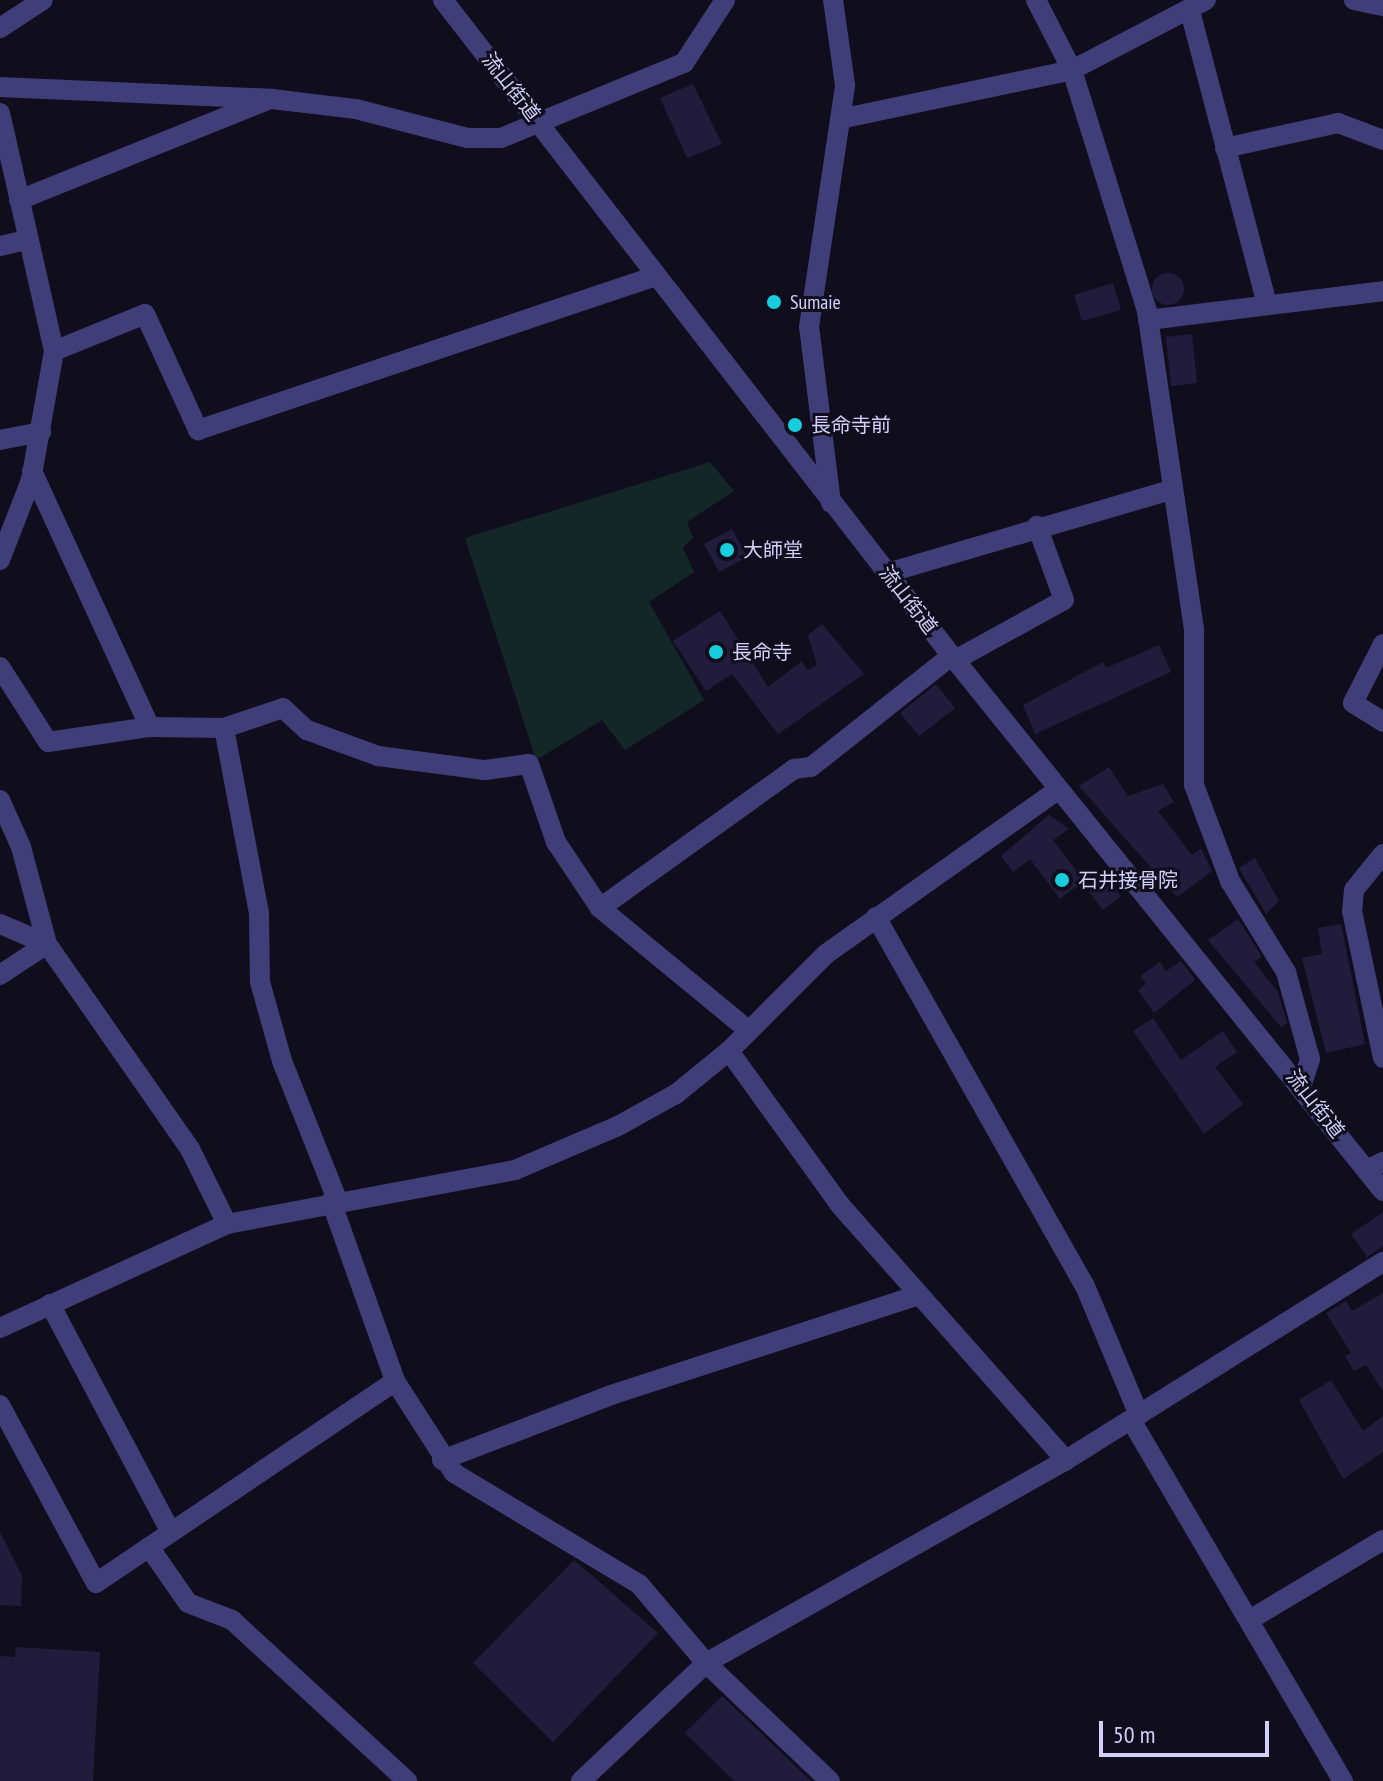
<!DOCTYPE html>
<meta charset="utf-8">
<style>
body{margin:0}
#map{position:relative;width:1383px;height:1781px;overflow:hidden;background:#100e1d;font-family:"PT Sans Narrow","Noto Sans JP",sans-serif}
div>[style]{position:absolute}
.green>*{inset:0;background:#122726}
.building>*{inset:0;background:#221c3c}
.round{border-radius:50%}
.minor>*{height:20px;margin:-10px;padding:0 10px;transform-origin:10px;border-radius:10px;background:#3f3e78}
.tertiary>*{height:20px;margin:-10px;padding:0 10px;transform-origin:10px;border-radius:10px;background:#3f3e78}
.dots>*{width:22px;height:22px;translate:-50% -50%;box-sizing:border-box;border:4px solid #100e1d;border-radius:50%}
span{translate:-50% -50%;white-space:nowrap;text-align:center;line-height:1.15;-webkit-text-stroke:6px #100e1d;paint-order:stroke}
.street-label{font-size:20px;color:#d4cffa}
.poi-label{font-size:20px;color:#d4cffa}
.left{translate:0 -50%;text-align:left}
.scale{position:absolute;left:1099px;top:1721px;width:170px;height:36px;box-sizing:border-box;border:4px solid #d4cffa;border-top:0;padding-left:10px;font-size:24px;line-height:28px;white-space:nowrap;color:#d4cffa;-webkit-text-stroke:6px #100e1d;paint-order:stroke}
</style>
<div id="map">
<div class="green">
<i style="clip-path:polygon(710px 462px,734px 491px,687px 522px,693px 538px,683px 548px,694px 572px,649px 602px,704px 700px,625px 750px,602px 720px,536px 760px,465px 538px)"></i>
</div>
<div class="building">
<i style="clip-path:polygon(693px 84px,722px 144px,687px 158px,660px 98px)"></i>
<i class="round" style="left:1152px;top:273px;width:32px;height:32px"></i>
<i style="clip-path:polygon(1113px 283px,1121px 310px,1082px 321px,1074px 295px)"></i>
<i style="clip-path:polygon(1192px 334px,1197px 383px,1171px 386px,1166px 337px)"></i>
<i style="clip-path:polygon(732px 529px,747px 557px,719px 572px,704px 544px)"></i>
<i style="clip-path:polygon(720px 611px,768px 687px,802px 661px,807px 670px,817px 665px,808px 635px,822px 624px,864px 674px,778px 734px,732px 674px,706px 691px,673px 641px)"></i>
<i style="clip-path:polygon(1159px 645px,1171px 672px,1035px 734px,1023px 705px,1103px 662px,1106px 668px)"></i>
<i style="clip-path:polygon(936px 684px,955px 708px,919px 736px,900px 713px)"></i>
<i style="clip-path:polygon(1109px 767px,1128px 796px,1163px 784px,1174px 802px,1158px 811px,1192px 855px,1201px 849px,1212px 871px,1177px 897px,1079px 786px)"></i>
<i style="clip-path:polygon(1049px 815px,1069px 829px,1053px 840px,1084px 881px,1060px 899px,1030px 859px,1013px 872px,1001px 856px)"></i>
<i style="clip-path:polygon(1255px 858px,1279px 901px,1266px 914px,1239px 868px)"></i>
<i style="clip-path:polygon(1107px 878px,1121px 896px,1103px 910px,1089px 892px)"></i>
<i style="clip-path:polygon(1238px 919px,1262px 957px,1254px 962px,1278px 992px,1287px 1023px,1281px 1027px,1208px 940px)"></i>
<i style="clip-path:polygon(1341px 924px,1365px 1044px,1326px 1053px,1302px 958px,1322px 954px,1318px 928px)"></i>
<i style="clip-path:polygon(1181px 961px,1195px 980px,1154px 1013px,1138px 990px,1146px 984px,1140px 976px,1160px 962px,1166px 971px)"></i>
<i style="clip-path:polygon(1153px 1018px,1181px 1060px,1223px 1031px,1237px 1052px,1215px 1067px,1243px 1104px,1204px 1134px,1133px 1031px)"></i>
<i style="clip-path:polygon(1383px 1212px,1383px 1246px,1367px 1257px,1351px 1234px)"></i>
<i style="clip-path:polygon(1383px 1293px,1383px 1391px,1366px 1365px,1354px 1371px,1345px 1356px,1351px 1353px,1326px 1313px,1346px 1301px,1352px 1311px)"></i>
<i style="clip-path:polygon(1331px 1380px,1363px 1431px,1383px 1416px,1383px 1452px,1343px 1479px,1299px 1400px)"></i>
<i style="clip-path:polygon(0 1532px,22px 1576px,21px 1606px,0 1605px)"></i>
<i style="clip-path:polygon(574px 1560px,658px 1633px,553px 1742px,473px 1663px)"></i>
<i style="clip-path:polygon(16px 1647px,100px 1652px,93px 1781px,0 1781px,0 1656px,15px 1657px)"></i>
<i style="clip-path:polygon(722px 1696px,811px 1781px,734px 1781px,685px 1733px)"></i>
</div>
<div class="minor">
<i style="left:1036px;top:0;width:79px;rotate:62.8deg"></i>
<i style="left:1072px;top:70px;width:252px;rotate:72.7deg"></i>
<i style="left:1147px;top:311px;width:323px;rotate:81.6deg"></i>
<i style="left:1194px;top:631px;width:154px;rotate:90deg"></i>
<i style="left:1194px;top:785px;width:103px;rotate:69.4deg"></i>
<i style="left:1230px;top:881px;width:107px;rotate:58.4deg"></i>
<i style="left:1286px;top:972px;width:90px;rotate:74.6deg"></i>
<i style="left:1310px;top:1059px;width:29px;rotate:108deg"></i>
<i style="left:1354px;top:0;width:30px;rotate:12deg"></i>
<i style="left:1190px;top:11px;width:304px;rotate:75.3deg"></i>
<i style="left:0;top:87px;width:272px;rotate:2.5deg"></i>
<i style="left:272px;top:99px;width:85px;rotate:6.8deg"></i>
<i style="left:356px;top:109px;width:115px;rotate:14.6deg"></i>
<i style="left:467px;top:138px;width:34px"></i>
<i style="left:501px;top:138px;width:198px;rotate:-22.3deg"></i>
<i style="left:684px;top:63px;width:75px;rotate:-56.9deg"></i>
<i style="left:0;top:113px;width:244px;rotate:77.2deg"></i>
<i style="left:54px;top:351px;width:131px;rotate:100.1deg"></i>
<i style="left:31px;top:480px;width:86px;rotate:111.2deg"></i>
<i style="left:840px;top:119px;width:237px;rotate:-11.9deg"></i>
<i style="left:1072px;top:70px;width:151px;rotate:-27.6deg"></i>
<i style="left:1225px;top:148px;width:116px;rotate:-12.5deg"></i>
<i style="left:1338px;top:123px;width:48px;rotate:20.7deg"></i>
<i style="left:19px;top:200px;width:268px;rotate:-21.9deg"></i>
<i style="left:0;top:246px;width:26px;rotate:-13deg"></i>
<i style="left:1148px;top:320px;width:237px;rotate:-7deg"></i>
<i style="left:54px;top:351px;width:98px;rotate:-22.1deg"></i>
<i style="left:145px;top:314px;width:128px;rotate:65.4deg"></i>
<i style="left:198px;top:430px;width:483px;rotate:-18.6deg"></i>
<i style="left:0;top:440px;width:42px;rotate:-11deg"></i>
<i style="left:32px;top:471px;width:282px;rotate:65.3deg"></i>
<i style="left:831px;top:503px;width:177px;rotate:-97.1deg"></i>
<i style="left:809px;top:327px;width:245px;rotate:-81.5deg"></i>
<i style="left:845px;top:85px;width:86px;rotate:-98deg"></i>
<i style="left:887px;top:573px;width:296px;rotate:-16.3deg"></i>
<i style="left:1383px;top:644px;width:66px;rotate:117deg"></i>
<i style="left:1353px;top:703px;width:36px;rotate:32deg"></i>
<i style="left:955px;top:660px;width:124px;rotate:-28.8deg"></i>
<i style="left:1064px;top:600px;width:79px;rotate:-110deg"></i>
<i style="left:0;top:667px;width:89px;rotate:57.4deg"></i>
<i style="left:48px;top:742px;width:103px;rotate:-8.4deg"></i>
<i style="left:150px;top:727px;width:74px;rotate:0.8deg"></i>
<i style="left:224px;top:728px;width:62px;rotate:-18.7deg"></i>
<i style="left:283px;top:708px;width:33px;rotate:43deg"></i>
<i style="left:307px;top:730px;width:76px;rotate:20.1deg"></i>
<i style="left:378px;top:756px;width:108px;rotate:7.5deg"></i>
<i style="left:485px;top:770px;width:44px;rotate:-7.8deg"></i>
<i style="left:529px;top:764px;width:83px;rotate:70.9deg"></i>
<i style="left:556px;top:842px;width:79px;rotate:56.3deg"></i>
<i style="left:600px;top:908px;width:193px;rotate:39.5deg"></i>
<i style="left:224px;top:728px;width:189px;rotate:79.3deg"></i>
<i style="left:259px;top:914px;width:68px;rotate:89.2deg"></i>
<i style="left:260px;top:982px;width:82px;rotate:74.4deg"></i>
<i style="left:282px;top:1061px;width:149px;rotate:68.3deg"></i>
<i style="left:0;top:800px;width:51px;rotate:65.9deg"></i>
<i style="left:21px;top:847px;width:100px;rotate:75deg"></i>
<i style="left:47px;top:944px;width:250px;rotate:55.1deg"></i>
<i style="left:190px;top:1149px;width:84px;rotate:63.7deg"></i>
<i style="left:1383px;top:854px;width:46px;rotate:128.9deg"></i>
<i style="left:1354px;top:890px;width:21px;rotate:95deg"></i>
<i style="left:1352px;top:911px;width:150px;rotate:78.1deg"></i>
<i style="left:600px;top:908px;width:239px;rotate:-35.6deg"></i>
<i style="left:794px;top:769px;width:17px;rotate:-7deg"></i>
<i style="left:811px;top:767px;width:179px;rotate:-38.4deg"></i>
<i style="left:876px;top:917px;width:424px;rotate:60.5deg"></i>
<i style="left:1085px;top:1286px;width:140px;rotate:67.3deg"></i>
<i style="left:0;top:924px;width:51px;rotate:23.1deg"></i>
<i style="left:0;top:975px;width:56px;rotate:-33.4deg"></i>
<i style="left:729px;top:1051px;width:190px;rotate:54.2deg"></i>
<i style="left:840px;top:1205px;width:341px;rotate:48.5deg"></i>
<i style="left:1367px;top:1170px;width:18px;rotate:-27deg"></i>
<i style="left:331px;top:1201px;width:191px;rotate:70.4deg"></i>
<i style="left:395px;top:1381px;width:109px;rotate:57.3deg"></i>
<i style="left:454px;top:1473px;width:216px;rotate:31deg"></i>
<i style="left:639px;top:1584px;width:104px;rotate:49.7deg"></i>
<i style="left:706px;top:1663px;width:171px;rotate:43.6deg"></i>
<i style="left:50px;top:1304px;width:257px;rotate:62.1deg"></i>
<i style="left:0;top:1328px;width:250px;rotate:-24.6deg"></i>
<i style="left:227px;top:1224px;width:293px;rotate:-10.6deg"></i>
<i style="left:515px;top:1170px;width:112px;rotate:-23.1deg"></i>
<i style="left:618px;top:1126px;width:66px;rotate:-28.9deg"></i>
<i style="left:676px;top:1094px;width:68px;rotate:-39.1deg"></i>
<i style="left:729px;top:1051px;width:137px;rotate:-45deg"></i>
<i style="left:826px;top:954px;width:284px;rotate:-35.3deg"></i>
<i style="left:0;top:1405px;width:202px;rotate:61.7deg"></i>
<i style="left:96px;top:1583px;width:361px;rotate:-34deg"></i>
<i style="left:1131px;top:1420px;width:419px;rotate:59.6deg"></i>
<i style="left:442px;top:1460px;width:181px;rotate:-21deg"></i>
<i style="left:611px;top:1395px;width:324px;rotate:-18deg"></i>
<i style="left:149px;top:1547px;width:68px;rotate:55.1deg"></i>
<i style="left:188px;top:1603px;width:47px;rotate:21.1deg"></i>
<i style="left:232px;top:1620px;width:238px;rotate:42.6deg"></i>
<i style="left:1251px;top:1619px;width:154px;rotate:-30.9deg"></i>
<i style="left:581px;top:1781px;width:172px;rotate:-43.3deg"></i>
<i style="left:706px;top:1663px;width:413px;rotate:-29.4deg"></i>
<i style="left:1066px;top:1460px;width:374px;rotate:-32deg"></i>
</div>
<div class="tertiary">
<i style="left:443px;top:0;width:835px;rotate:52.2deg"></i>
<i style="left:955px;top:660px;width:682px;rotate:51.13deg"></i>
<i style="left:0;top:28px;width:51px;rotate:-33.1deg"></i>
</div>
<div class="dots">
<i style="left:774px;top:302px;background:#17cdde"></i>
<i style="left:795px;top:425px;background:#17cdde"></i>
<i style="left:727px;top:550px;background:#17cdde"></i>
<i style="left:716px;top:652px;background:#17cdde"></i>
<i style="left:1062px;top:880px;background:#17cdde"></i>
</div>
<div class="street-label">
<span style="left:511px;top:87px;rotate:52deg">流山街道</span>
<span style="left:908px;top:600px;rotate:52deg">流山街道</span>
<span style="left:1315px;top:1104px;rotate:52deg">流山街道</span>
</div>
<div class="poi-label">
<span class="left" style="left:790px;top:302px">Sumaie</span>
<span class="left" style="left:811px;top:425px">長命寺前</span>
<span class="left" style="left:743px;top:550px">大師堂</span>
<span class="left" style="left:732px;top:652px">長命寺</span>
<span class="left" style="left:1078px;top:880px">石井接骨院</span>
</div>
<div class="scale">50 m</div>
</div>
